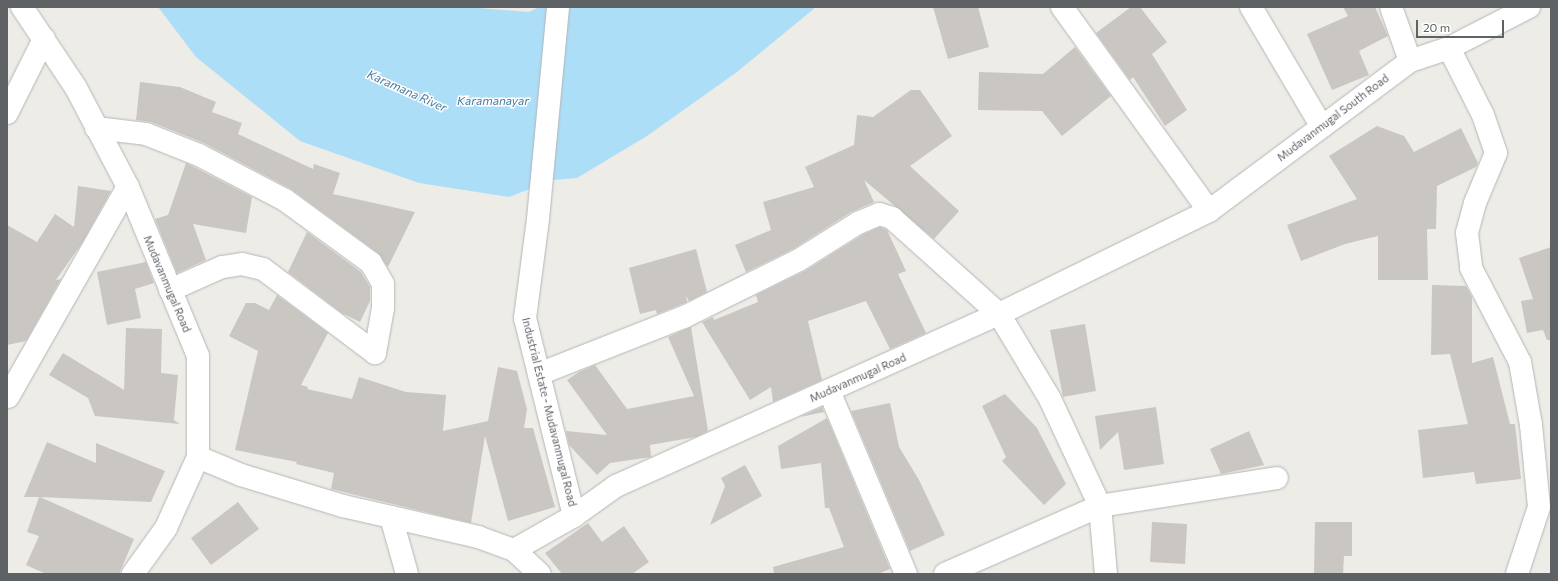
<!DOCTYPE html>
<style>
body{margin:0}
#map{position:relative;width:1558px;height:581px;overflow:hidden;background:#eeece6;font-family:Commissioner,sans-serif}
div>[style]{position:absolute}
.water>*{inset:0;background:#addef7}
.building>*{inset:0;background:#cac7c2}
.roads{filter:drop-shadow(0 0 1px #b3b6b9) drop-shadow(0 0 1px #b3b6b9)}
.minor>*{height:22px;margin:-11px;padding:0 11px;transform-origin:11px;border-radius:11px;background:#fff}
.tertiary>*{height:22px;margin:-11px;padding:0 11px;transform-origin:11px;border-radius:11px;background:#fff}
span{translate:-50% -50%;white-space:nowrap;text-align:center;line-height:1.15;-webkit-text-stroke:3px #fff;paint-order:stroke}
.street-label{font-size:11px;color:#5e6265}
.water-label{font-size:12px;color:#477ba0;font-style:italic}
.frame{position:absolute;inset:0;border:8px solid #5e6265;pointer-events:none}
.scale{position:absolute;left:1416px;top:20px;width:88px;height:18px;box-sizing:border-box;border:2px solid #5e6265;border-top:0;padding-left:5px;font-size:12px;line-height:14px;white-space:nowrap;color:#5e6265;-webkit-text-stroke:3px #fff;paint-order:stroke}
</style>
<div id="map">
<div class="water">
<i style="clip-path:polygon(158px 7px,465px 7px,529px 12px,539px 7px,816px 7px,737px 72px,647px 136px,577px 178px,553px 180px,509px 197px,419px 183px,300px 141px,196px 57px)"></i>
</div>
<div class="building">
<i style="clip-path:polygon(933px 7px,978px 7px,989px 47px,948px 59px)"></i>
<i style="clip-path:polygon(1131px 7px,1140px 7px,1167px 42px,1152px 54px,1187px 110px,1165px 126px,1133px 77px,1130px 80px,1096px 33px)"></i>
<i style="clip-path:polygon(1343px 7px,1375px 7px,1388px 36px,1359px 51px,1369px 75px,1332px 90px,1307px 34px,1348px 16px)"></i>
<i style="clip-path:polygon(1075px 47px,1111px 96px,1062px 136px,1042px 111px,978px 110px,979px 72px,1043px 74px)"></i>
<i style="clip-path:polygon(140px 82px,180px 87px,216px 102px,212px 112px,242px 123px,238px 134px,313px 169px,314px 164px,340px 173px,333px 194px,415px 212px,388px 267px,378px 253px,291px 189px,204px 143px,151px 122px,136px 120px)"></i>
<i style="clip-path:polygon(911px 90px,920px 90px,952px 136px,910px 166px,959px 211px,934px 239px,864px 180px,874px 202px,851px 212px,793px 249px,746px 272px,735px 245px,771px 230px,763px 202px,814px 187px,805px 167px,854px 145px,857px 115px,873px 117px)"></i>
<i style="clip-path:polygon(1377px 126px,1404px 136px,1414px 152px,1461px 128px,1478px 163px,1476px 167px,1437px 186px,1436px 229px,1427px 229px,1428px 280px,1378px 280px,1378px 236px,1345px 244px,1301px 261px,1287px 225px,1357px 199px,1329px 156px)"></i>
<i style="clip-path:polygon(186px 163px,252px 197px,246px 233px,193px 224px,206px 260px,177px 273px,155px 219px,168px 215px)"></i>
<i style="clip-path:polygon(78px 186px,111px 191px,82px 243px,56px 280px,61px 279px,26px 341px,7px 345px,7px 225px,37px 242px,55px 214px,74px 227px)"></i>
<i style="clip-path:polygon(880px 227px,887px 230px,906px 271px,898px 274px,926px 333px,890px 349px,866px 301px,808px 321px,822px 380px,773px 402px,771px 387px,750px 400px,702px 322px,713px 317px,714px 320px,758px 302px,756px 295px,805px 271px,864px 234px)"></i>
<i style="clip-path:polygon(307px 232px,361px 272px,370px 287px,370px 301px,360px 322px,342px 313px,288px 272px)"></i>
<i style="clip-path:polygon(1551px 247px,1551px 340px,1547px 340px,1543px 330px,1527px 333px,1521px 301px,1533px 299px,1519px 258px)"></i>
<i style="clip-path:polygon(696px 249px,707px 292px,689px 301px,686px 296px,687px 302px,657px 314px,656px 310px,640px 314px,629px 268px)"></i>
<i style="clip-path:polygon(146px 262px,154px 283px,135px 289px,141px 318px,107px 325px,97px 272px)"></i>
<i style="clip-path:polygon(1432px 285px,1466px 286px,1472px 297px,1472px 363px,1493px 357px,1510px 424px,1515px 424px,1521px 479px,1476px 484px,1474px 472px,1423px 478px,1418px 430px,1468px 424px,1450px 354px,1431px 355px)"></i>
<i style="clip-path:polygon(277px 295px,328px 333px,301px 385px,308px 387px,307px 389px,352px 399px,359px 377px,406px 392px,446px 395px,443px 431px,488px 421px,498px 367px,517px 371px,527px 409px,524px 428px,533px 428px,555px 507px,508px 521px,485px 436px,471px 523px,331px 489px,334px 473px,296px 464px,297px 462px,235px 450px,258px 351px,229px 336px,246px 303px,255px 303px,269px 310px)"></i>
<i style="clip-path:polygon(1085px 324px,1096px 391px,1063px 397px,1050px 330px)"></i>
<i style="clip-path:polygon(691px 327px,708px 431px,696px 437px,650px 445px,651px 457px,610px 463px,597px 475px,569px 445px,566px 431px,607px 435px,567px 380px,579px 372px,595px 365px,627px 409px,694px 396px,668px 337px)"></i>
<i style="clip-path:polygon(126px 328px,162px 329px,161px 373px,178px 375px,174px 420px,180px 424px,95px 416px,88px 398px,49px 375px,63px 353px,124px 390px)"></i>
<i style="clip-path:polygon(1005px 394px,1037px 428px,1066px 484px,1044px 505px,1002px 461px,1006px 457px,982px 406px)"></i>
<i style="clip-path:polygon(890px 403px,899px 447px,919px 480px,945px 535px,910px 551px,851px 411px)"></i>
<i style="clip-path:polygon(822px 407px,824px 412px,800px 417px)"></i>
<i style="clip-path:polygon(1156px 407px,1164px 464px,1124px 470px,1118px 432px,1100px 450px,1095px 416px)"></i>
<i style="clip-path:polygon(827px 418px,890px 569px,878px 574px,774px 574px,773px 567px,844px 547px,829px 508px,825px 508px,821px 463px,781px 469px,778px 446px)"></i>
<i style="clip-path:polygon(1249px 431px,1264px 465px,1221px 474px,1210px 449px)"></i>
<i style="clip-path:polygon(47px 442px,96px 463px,96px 443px,165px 471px,151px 502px,40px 497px,134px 539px,119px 574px,46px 574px,26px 565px,39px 536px,27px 532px,39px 497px,24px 497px)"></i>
<i style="clip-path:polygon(745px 465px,762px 496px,710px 525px,725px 486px,721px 478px)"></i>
<i style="clip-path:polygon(238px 502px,259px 529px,211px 565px,191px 538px)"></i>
<i style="clip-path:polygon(1152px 522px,1187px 524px,1185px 564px,1150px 562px)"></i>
<i style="clip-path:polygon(1315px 522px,1352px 522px,1352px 556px,1344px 556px,1343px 574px,1314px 574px)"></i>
<i style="clip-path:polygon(588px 523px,602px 542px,624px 526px,649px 562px,632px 574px,562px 574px,545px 553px)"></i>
</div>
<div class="roads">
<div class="minor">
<i style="left:1062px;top:7px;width:251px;rotate:54.2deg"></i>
<i style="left:1251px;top:7px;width:139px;rotate:59.4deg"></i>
<i style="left:1391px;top:7px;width:57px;rotate:70.6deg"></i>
<i style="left:1449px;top:48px;width:75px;rotate:63.1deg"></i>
<i style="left:1483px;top:115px;width:40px;rotate:71.1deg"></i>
<i style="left:1496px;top:153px;width:54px;rotate:112.8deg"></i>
<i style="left:1475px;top:203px;width:31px;rotate:105deg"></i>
<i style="left:1467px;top:233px;width:35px;rotate:83deg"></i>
<i style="left:1471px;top:268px;width:106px;rotate:62.5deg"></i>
<i style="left:1520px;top:362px;width:64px;rotate:80.1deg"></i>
<i style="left:1531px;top:425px;width:82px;rotate:84.4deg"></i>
<i style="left:1539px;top:507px;width:71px;rotate:108.2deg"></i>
<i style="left:7px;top:113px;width:83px;rotate:-63.4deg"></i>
<i style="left:96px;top:128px;width:50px;rotate:6.8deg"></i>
<i style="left:146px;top:134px;width:57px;rotate:21.6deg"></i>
<i style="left:199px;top:155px;width:97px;rotate:27.6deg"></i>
<i style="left:285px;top:200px;width:107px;rotate:36.2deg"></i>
<i style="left:371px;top:263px;width:24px;rotate:60deg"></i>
<i style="left:383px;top:284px;width:24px;rotate:90deg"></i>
<i style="left:383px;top:308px;width:46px;rotate:100.1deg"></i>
<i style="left:375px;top:353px;width:140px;rotate:-143.1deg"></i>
<i style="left:263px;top:269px;width:22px;rotate:-167deg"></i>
<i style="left:242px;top:264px;width:20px;rotate:171deg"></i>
<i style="left:222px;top:267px;width:57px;rotate:156.1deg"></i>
<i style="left:539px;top:374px;width:156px;rotate:-21.5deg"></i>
<i style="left:684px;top:317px;width:128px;rotate:-26.4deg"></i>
<i style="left:799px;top:260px;width:70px;rotate:-32.1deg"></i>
<i style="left:858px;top:223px;width:23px;rotate:-23deg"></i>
<i style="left:879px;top:214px;width:14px;rotate:17deg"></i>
<i style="left:892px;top:218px;width:144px;rotate:41.9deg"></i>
<i style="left:999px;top:314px;width:99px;rotate:59deg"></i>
<i style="left:1050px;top:399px;width:118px;rotate:65deg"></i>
<i style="left:1100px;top:506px;width:68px;rotate:85deg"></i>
<i style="left:829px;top:391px;width:199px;rotate:67.2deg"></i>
<i style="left:8px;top:397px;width:242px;rotate:-60.3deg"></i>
<i style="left:574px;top:516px;width:52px;rotate:-35.5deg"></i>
<i style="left:616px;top:486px;width:420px;rotate:-24.2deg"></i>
<i style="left:999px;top:314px;width:234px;rotate:-26.1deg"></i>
<i style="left:1209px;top:211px;width:251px;rotate:-36.7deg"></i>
<i style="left:1410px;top:61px;width:41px;rotate:-18.4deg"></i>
<i style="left:1449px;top:48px;width:90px;rotate:-27.1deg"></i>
<i style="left:391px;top:517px;width:59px;rotate:74.3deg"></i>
<i style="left:514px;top:550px;width:35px;rotate:43deg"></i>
<i style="left:945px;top:574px;width:169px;rotate:-23.7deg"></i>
<i style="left:1100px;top:506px;width:179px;rotate:-9deg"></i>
</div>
<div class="tertiary">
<i style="left:22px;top:7px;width:97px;rotate:56.3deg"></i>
<i style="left:76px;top:88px;width:112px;rotate:62.3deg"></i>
<i style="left:128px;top:187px;width:183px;rotate:67.5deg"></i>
<i style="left:198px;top:356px;width:101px;rotate:90deg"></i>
<i style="left:198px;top:457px;width:78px;rotate:114.3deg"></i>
<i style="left:166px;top:528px;width:57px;rotate:125.7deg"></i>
<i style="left:198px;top:457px;width:47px;rotate:22.7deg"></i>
<i style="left:241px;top:475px;width:107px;rotate:16.9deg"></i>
<i style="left:343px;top:506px;width:139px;rotate:12.9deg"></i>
<i style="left:478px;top:537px;width:38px;rotate:20deg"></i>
<i style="left:514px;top:550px;width:69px;rotate:-29.5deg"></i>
<i style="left:574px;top:516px;width:204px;rotate:-103.9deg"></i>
<i style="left:525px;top:318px;width:100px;rotate:-82.5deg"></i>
<i style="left:538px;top:219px;width:213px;rotate:-84.6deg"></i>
</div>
</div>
<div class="street-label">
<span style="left:1333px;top:118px;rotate:-37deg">Mudavanmugal South Road</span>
<span style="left:167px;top:284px;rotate:67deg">Mudavanmugal Road</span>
<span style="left:858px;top:378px;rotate:-24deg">Mudavanmugal Road</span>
<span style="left:549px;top:412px;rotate:76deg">Industrial Estate - Mudavanmugal Road</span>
</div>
<div class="water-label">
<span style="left:407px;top:91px;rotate:24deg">Karamana River</span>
<span style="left:493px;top:101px">Karamanayar</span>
</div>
<div class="frame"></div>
<div class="scale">20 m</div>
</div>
